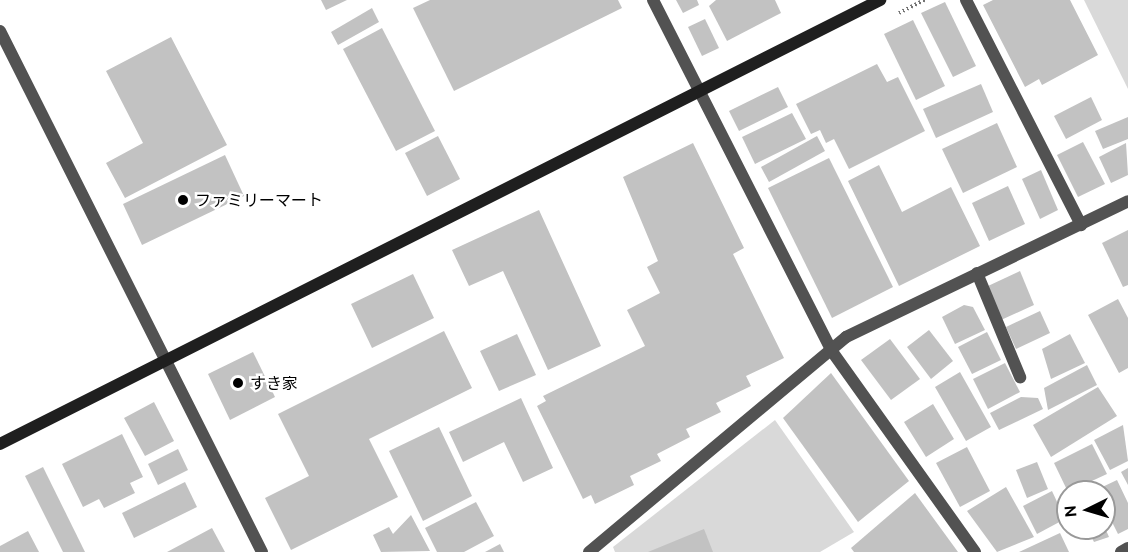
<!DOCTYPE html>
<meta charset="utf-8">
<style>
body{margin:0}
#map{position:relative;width:1128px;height:552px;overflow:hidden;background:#fff;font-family:Ubuntu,"Noto Sans JP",sans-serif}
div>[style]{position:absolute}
.green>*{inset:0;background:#d9d9d9}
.building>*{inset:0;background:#c2c2c2}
.path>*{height:4px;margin-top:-2px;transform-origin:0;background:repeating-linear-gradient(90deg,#747474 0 1.5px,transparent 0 4.5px)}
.street>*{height:12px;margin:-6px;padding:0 6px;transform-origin:6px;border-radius:6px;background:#525252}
.secondary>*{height:12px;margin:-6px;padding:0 6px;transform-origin:6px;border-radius:6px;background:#1f1f1f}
.dots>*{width:16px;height:16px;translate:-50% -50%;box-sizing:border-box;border:3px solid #fff;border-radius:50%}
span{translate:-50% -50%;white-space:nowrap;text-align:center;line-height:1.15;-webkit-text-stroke:5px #fff;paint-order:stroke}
.poi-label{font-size:16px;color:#000}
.left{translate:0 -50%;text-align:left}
.north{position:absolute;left:1056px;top:480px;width:60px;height:60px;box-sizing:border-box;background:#fff;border:2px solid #999;border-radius:50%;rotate:265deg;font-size:16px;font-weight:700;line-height:24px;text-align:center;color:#000}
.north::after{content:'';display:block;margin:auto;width:21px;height:27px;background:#000;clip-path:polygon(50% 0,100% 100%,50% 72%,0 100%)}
</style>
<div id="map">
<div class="green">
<i style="clip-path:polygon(1084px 0,1128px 0,1128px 89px)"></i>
<i style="clip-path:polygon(775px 420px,854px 532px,820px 552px,615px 552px,613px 547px)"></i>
</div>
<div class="building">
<i style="clip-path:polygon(321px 0,347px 0,326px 10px)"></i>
<i style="clip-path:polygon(430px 0,618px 0,622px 8px,454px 91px,413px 8px)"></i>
<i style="clip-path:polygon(676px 0,697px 0,699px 5px,683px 13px)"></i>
<i style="clip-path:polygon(716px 0,775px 0,781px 13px,727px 41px,709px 6px)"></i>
<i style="clip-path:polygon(993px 0,1070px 0,1098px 55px,1042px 85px,1039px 79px,1025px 87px,983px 5px)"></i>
<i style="clip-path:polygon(945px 2px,976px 66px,953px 77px,921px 13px)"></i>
<i style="clip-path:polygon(372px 8px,379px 22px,338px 45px,331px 32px)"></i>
<i style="clip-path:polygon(705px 19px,719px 48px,702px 56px,688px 27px)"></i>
<i style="clip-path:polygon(913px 20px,945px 86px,916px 100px,884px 34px)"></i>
<i style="clip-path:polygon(382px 28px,435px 131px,396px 151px,343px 49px)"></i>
<i style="clip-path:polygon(171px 37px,227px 145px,125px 198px,106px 163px,143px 143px,106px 71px)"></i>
<i style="clip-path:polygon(877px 64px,887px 82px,898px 77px,925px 131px,849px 169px,834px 139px,826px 143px,820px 130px,811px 134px,796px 104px)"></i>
<i style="clip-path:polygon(981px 84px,993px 112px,936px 138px,923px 109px)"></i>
<i style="clip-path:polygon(778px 87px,788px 107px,739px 131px,729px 111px)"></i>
<i style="clip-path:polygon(1091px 97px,1102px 120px,1066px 139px,1054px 116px)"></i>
<i style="clip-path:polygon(792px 113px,806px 139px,755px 164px,742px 137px)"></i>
<i style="clip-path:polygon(1128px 117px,1128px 139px,1103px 149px,1095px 131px)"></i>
<i style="clip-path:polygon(997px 123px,1017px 167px,963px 193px,942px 149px)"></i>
<i style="clip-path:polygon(438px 136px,460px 179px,427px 196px,405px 153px)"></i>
<i style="clip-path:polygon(817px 136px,825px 151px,769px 182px,761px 167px)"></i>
<i style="clip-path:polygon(1083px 142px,1105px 184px,1078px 197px,1057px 155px)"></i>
<i style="clip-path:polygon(693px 143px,744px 248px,733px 254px,784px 358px,746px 376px,751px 386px,716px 403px,721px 412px,686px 429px,690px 437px,657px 454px,661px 461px,630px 476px,634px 485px,595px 504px,591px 495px,583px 499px,537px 406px,546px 401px,543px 396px,645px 346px,627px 310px,660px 293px,647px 267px,658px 261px,623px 177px)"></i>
<i style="clip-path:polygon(1126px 143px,1128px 175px,1111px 183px,1099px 157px)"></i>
<i style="clip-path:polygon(225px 155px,244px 196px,142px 245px,123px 204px)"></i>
<i style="clip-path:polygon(829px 158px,893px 287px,832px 318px,768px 188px)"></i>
<i style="clip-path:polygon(879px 165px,902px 212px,951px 187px,980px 246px,899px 286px,848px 181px)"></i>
<i style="clip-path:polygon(1041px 170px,1058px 210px,1040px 219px,1022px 179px)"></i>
<i style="clip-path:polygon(1008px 186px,1025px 224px,989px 241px,972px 203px)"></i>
<i style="clip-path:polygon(539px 210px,601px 346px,548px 370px,503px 271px,469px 286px,452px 250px)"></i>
<i style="clip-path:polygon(1128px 230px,1128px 285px,1123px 287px,1102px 243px)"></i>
<i style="clip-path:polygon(1020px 271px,1034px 305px,1001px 320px,988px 286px)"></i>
<i style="clip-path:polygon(413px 274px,434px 318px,372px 348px,351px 304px)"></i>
<i style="clip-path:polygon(1118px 299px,1128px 318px,1128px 368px,1119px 373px,1088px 315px)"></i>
<i style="clip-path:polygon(964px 305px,973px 307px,985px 330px,955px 344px,942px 317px)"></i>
<i style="clip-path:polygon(1040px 311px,1050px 333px,1016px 349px,1006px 327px)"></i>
<i style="clip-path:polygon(929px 330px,953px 361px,931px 379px,907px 347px)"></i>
<i style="clip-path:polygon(444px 331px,472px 388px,369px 439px,398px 497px,291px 550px,265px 498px,309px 476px,278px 414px)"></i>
<i style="clip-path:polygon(987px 332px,1001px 360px,972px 374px,958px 347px)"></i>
<i style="clip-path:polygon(517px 334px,536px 375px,499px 391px,480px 351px)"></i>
<i style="clip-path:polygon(1070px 334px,1085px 363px,1051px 379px,1042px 349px)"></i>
<i style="clip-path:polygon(890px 339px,920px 379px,891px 400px,861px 360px)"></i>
<i style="clip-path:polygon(253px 352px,275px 397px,230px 420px,208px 374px)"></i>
<i style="clip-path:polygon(1005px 363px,1020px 392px,988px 409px,973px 379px)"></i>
<i style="clip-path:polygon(1087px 365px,1097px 385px,1048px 410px,1044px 388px)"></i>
<i style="clip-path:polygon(960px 372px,991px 427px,966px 441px,935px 387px)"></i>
<i style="clip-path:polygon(831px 373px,909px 481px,858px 522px,783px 418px)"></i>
<i style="clip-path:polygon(1098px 387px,1117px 416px,1051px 457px,1033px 425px)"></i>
<i style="clip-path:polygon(1021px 397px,1038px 398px,1043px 409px,999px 430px,990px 413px)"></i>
<i style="clip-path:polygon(521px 398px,553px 468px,523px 482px,504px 442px,463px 462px,449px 432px)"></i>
<i style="clip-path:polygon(154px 402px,174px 441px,145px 456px,124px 418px)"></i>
<i style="clip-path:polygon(933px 404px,954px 439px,926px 457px,904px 422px)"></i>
<i style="clip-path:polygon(1123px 425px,1128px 461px,1110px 470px,1094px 440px)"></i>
<i style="clip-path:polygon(439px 427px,472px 496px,423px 521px,389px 451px)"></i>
<i style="clip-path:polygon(122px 434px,143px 477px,130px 483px,135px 493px,104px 508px,99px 499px,83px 507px,62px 464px)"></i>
<i style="clip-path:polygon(1092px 444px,1107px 474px,1068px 492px,1054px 463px)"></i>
<i style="clip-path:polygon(967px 447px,990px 491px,960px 507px,936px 463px)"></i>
<i style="clip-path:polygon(178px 449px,188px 470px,158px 485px,148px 464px)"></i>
<i style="clip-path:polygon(1037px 462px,1048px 489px,1027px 498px,1016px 470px)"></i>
<i style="clip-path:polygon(43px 467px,85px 552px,63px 552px,25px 476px)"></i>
<i style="clip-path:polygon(1128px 468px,1128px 485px,1121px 472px)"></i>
<i style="clip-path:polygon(1117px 480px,1128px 503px,1128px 529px,1118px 534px,1104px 506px,1104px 492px,1096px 490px)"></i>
<i style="clip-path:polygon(185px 482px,197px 507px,134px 538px,122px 513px)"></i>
<i style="clip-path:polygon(1006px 487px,1034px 537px,997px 552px,967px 511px)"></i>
<i style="clip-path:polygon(1052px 491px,1065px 519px,1037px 534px,1023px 506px)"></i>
<i style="clip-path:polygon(915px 493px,958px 552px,854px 552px,851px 548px)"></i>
<i style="clip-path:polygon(476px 502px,494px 536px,464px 552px,437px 552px,425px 528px)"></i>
<i style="clip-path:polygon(411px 515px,430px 551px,381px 552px,373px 535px,389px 527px,393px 534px)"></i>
<i style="clip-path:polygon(212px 528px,225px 552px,167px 552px)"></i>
<i style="clip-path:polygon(1087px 528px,1105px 528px,1109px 537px,1094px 542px)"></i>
<i style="clip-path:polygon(704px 529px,713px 552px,648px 552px)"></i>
<i style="clip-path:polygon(28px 531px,39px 552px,0 552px,0 546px)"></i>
<i style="clip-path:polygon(1060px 533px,1069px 552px,1019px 552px)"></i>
<i style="clip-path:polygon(500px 544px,504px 552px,485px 552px)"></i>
</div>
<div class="path">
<i style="left:899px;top:13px;width:29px;rotate:-27deg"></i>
</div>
<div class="street">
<i style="left:653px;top:0;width:393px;rotate:63deg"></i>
<i style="left:831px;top:350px;width:248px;rotate:54.5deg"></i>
<i style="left:966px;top:0;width:253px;rotate:62.9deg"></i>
<i style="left:0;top:31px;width:583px;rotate:63.3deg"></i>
<i style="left:977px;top:273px;width:113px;rotate:67.5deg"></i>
<i style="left:589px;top:552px;width:335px;rotate:-39.9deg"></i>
<i style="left:846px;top:337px;width:313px;rotate:-25.7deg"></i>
<i style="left:1121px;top:552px;width:8px;rotate:-30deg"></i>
</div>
<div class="secondary">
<i style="left:0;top:444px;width:986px;rotate:-26.77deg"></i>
</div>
<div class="dots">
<i style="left:183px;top:200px;background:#000"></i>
<i style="left:238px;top:383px;background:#000"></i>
</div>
<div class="poi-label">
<span class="left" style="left:195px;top:200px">ファミリーマート</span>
<span class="left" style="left:250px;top:383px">すき家</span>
</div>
<div class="north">N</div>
</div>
